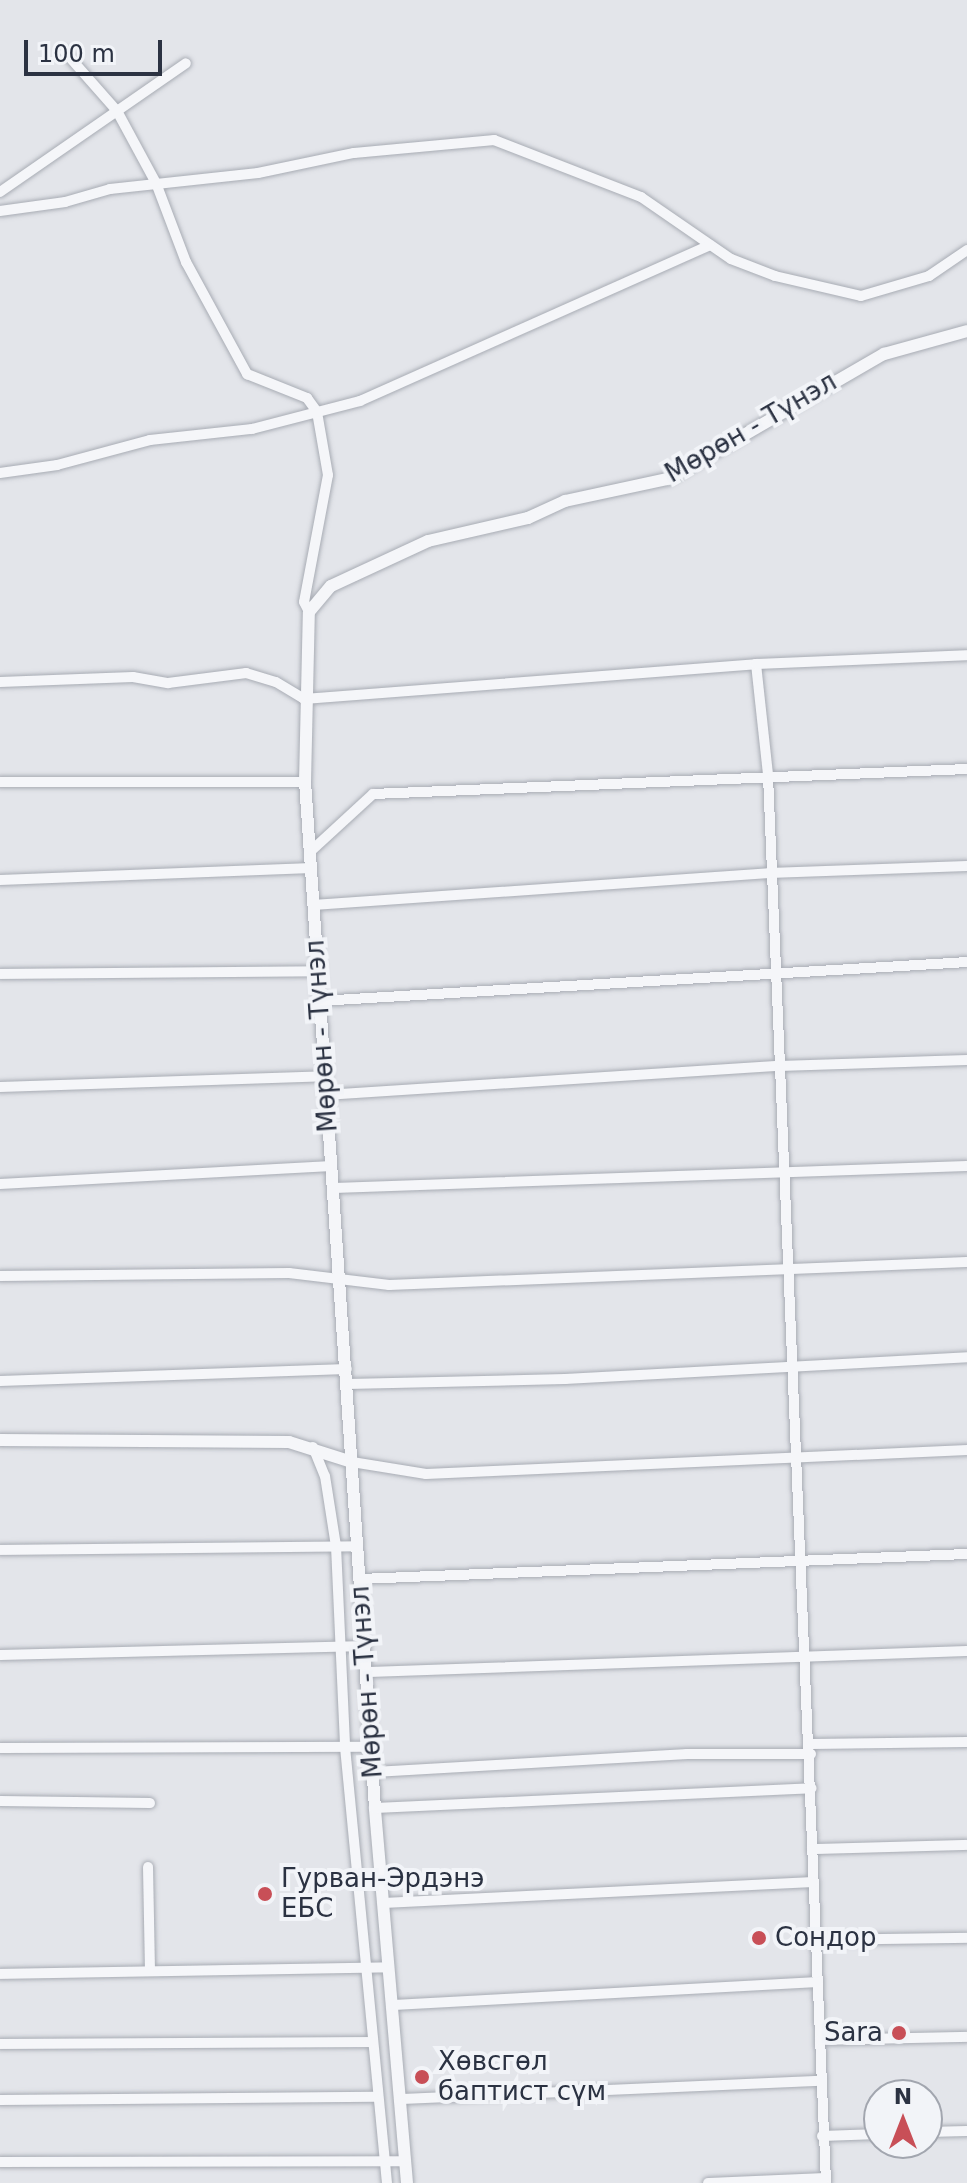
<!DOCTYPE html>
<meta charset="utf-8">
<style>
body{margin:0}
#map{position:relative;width:967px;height:2183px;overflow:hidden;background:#e3e5ea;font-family:"DejaVu Sans",sans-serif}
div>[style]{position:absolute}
.roads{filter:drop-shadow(0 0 2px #a8acb4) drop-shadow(0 0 2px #a8acb4)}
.minor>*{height:10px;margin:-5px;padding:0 5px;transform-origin:5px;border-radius:5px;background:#f5f6f9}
.tertiary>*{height:12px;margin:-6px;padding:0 6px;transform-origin:6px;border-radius:6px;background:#f5f6f9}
.dots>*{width:22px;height:22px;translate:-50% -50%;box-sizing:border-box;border:4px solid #f2f4f8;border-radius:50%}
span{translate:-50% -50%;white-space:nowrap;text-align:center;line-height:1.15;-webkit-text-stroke:8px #f2f4f8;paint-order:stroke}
.street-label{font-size:26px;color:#2b3242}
.poi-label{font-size:26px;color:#2b3242}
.left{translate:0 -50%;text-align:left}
.right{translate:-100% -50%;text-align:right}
.north{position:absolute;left:863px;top:2079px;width:80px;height:80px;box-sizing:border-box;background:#f2f4f8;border:2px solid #a2a6af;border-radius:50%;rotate:0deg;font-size:22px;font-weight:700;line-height:32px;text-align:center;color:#2b3242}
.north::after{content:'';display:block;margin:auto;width:28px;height:36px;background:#c84f57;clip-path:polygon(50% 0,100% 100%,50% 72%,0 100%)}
.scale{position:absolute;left:24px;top:40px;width:138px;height:36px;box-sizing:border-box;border:4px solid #2b3242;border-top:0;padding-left:10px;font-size:24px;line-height:28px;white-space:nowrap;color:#2b3242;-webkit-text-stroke:6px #f2f4f8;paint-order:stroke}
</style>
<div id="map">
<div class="roads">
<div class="minor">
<i style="left:65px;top:52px;width:79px;rotate:48.6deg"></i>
<i style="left:117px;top:111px;width:82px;rotate:61.6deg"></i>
<i style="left:156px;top:183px;width:85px;rotate:69.2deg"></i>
<i style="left:186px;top:262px;width:128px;rotate:61.4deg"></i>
<i style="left:247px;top:374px;width:65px;rotate:21.8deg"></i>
<i style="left:307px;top:398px;width:17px;rotate:54deg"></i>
<i style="left:317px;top:412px;width:64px;rotate:80.1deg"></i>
<i style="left:328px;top:475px;width:129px;rotate:100.7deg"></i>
<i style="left:304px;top:602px;width:11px;rotate:63deg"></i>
<i style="left:0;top:192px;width:226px;rotate:-34.7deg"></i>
<i style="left:0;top:211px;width:66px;rotate:-7.9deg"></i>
<i style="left:65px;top:202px;width:47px;rotate:-16.1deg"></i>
<i style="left:110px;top:189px;width:149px;rotate:-6.2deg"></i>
<i style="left:258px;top:173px;width:98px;rotate:-11.8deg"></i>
<i style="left:354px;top:153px;width:141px;rotate:-5.3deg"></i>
<i style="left:494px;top:140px;width:158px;rotate:21.2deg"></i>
<i style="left:641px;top:197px;width:109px;rotate:34.6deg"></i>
<i style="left:731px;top:259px;width:47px;rotate:21.1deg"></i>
<i style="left:775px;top:276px;width:88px;rotate:13.1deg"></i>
<i style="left:861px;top:296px;width:71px;rotate:-16.4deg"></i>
<i style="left:929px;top:276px;width:46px;rotate:-34.4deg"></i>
<i style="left:0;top:473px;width:58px;rotate:-8deg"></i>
<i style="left:57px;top:465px;width:96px;rotate:-15deg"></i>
<i style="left:150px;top:440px;width:103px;rotate:-6.2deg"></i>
<i style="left:252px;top:429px;width:112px;rotate:-14.5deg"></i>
<i style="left:360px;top:401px;width:383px;rotate:-24deg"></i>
<i style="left:756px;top:664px;width:112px;rotate:83.8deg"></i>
<i style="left:768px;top:775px;width:1409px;rotate:87.64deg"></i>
<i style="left:0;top:682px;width:133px;rotate:-2.2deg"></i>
<i style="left:133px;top:677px;width:36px;rotate:10deg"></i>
<i style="left:168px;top:683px;width:79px;rotate:-7.3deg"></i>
<i style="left:246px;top:673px;width:31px;rotate:17deg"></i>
<i style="left:276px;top:682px;width:33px;rotate:31deg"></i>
<i style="left:304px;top:699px;width:453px;rotate:-4.4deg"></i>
<i style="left:756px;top:664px;width:211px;rotate:-2.4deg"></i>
<i style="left:0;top:782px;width:305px"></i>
<i style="left:311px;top:851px;width:84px;rotate:-42.6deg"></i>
<i style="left:373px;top:794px;width:595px;rotate:-2.41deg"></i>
<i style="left:0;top:880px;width:312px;rotate:-2.2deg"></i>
<i style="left:313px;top:905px;width:457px;rotate:-4deg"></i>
<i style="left:769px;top:873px;width:198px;rotate:-2deg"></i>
<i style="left:0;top:974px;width:316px;rotate:-0.5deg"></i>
<i style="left:319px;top:1001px;width:649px;rotate:-3.44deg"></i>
<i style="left:0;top:1087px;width:325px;rotate:-1.9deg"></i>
<i style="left:325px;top:1095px;width:455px;rotate:-3.7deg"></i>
<i style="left:779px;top:1066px;width:188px;rotate:-1.8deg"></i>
<i style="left:0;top:1184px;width:332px;rotate:-3.1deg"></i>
<i style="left:334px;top:1188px;width:633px;rotate:-1.99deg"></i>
<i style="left:0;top:1276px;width:289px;rotate:-0.6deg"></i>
<i style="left:289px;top:1273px;width:101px;rotate:6.8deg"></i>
<i style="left:389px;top:1285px;width:578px;rotate:-2.28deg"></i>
<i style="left:0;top:1381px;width:347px;rotate:-2deg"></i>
<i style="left:347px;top:1384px;width:218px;rotate:-1.3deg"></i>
<i style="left:565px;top:1379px;width:403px;rotate:-3.1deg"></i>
<i style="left:313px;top:1447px;width:31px;rotate:68deg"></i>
<i style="left:325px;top:1476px;width:71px;rotate:81.1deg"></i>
<i style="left:336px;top:1546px;width:201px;rotate:87.4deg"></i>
<i style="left:345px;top:1747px;width:438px;rotate:84.5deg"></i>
<i style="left:352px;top:1462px;width:75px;rotate:9.2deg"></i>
<i style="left:426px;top:1474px;width:542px;rotate:-2.54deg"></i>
<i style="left:0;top:1550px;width:357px;rotate:-0.6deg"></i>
<i style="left:360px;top:1579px;width:608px;rotate:-2.36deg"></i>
<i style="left:0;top:1655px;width:366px;rotate:-1.4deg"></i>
<i style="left:369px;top:1672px;width:598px;rotate:-2.01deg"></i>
<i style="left:811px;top:1744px;width:156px;rotate:-0.7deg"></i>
<i style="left:0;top:1748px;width:373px;rotate:-0.2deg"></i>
<i style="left:374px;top:1772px;width:314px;rotate:-3.3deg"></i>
<i style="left:687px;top:1754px;width:124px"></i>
<i style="left:0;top:1801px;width:150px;rotate:0.8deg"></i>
<i style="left:375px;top:1808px;width:437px;rotate:-2.6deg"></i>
<i style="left:812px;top:1849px;width:155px;rotate:-1.5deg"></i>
<i style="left:148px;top:1867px;width:104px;rotate:88.9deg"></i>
<i style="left:383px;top:1903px;width:431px;rotate:-2.8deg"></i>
<i style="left:815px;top:1940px;width:152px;rotate:-0.8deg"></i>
<i style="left:0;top:1974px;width:388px;rotate:-1deg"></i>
<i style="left:394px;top:2005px;width:424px;rotate:-3.1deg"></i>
<i style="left:820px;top:2040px;width:147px;rotate:-1.2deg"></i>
<i style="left:0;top:2044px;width:371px;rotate:-0.3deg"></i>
<i style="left:402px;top:2099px;width:419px;rotate:-2.5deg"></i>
<i style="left:0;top:2100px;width:376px;rotate:-0.5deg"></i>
<i style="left:927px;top:2132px;width:40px;rotate:-1.4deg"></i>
<i style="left:822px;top:2136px;width:57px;rotate:-2deg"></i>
<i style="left:0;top:2162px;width:406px;rotate:-0.1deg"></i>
<i style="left:708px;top:2183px;width:118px;rotate:-2.4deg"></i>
</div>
<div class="tertiary">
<i style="left:0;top:1440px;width:289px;rotate:0.4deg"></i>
<i style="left:289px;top:1442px;width:66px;rotate:17.6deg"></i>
<i style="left:407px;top:2183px;width:376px;rotate:-94.9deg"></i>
<i style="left:375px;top:1808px;width:1028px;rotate:-93.9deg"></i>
<i style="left:305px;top:782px;width:170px;rotate:-88.7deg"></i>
<i style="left:309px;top:612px;width:34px;rotate:-50deg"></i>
<i style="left:331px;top:586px;width:107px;rotate:-24.9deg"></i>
<i style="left:428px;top:541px;width:103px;rotate:-13deg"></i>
<i style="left:528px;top:518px;width:41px;rotate:-24.7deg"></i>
<i style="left:565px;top:501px;width:105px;rotate:-12.1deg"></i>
<i style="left:668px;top:479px;width:250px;rotate:-30.1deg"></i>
<i style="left:884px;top:354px;width:86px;rotate:-15.5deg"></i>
</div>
</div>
<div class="dots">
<i style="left:265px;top:1894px;background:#c84f57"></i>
<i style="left:759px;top:1938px;background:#c84f57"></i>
<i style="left:899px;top:2033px;background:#c84f57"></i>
<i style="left:422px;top:2077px;background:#c84f57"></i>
</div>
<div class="street-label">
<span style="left:751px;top:428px;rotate:-30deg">Мөрөн - Түнэл</span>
<span style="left:322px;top:1036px;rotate:-94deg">Мөрөн - Түнэл</span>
<span style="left:367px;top:1682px;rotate:-94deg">Мөрөн - Түнэл</span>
</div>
<div class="poi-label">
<span class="left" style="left:281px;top:1894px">Гурван-Эрдэнэ<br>ЕБС</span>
<span class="left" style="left:775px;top:1938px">Сондор</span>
<span class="right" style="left:883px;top:2033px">Sara</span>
<span class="left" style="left:438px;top:2077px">Хөвсгөл<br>баптист сүм</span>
</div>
<div class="north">N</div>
<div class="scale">100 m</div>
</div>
